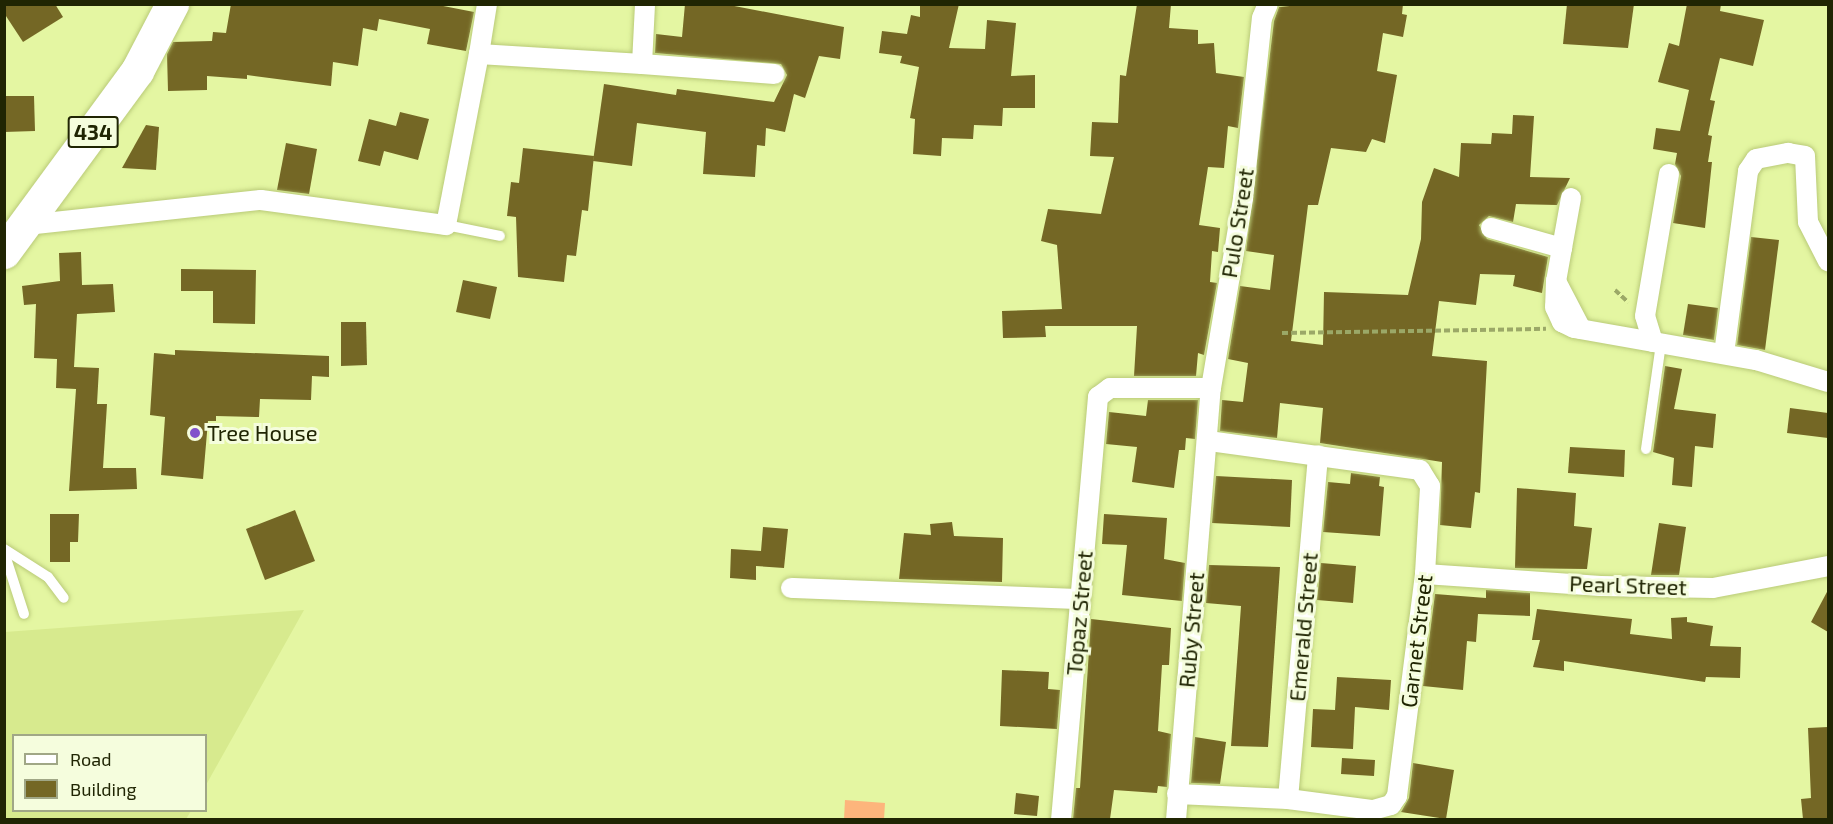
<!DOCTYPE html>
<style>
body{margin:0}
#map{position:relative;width:1833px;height:824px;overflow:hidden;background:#e4f6a2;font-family:"Exo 2",sans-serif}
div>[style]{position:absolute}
.built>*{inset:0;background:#d7ea8e}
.green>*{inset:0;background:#fdb57c}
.building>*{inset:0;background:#746725}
.path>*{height:4px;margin-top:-2px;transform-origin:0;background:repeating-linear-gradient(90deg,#9ba867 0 6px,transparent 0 9px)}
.roads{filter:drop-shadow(0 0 2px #b9ca78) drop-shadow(0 0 2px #b9ca78)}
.lane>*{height:10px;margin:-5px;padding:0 5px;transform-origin:5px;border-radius:5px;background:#fff}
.street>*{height:20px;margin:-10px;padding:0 10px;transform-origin:10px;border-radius:10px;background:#fff}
.highway>*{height:33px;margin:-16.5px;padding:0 16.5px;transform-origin:16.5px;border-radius:16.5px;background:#fff}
.dots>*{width:16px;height:16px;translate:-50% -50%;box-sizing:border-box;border:3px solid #f5fddd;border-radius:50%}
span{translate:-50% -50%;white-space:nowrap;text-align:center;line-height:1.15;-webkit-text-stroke:6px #f5fddd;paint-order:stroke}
.shield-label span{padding:2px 4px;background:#f5fddd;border:2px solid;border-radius:4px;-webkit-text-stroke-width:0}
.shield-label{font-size:21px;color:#202503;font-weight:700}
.street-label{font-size:22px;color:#202503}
.poi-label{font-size:22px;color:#202503}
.left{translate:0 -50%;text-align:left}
.frame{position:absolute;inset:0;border:6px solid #202503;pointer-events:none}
.legend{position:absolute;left:12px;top:734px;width:195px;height:78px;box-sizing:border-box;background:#f5fddd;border:2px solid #a0a786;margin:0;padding:8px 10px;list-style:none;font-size:18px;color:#202503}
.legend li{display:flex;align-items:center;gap:12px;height:30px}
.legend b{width:30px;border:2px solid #a0a786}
</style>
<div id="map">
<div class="built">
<i style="clip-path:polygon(304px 610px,206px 785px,206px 736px,14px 736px,14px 810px,191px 811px,186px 819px,5px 819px,5px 632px)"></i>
</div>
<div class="green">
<i style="clip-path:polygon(845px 800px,885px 803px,884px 819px,844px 819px)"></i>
</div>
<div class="building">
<i style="clip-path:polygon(4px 4px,55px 4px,63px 17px,23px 42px,4px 13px)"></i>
<i style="clip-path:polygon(231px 4px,433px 4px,474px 12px,466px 51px,427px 44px,430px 29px,379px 19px,377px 31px,363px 28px,358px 66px,333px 62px,331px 86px,247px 75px,247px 79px,207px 76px,207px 90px,168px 91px,167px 54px,173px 42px,212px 41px,213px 32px,226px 33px)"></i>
<i style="clip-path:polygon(685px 4px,724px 4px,844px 27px,840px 59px,819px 56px,805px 98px,794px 94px,785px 132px,766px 128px,765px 146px,757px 145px,755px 177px,703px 174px,706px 132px,637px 123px,632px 166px,593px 161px,604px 84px,676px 95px,677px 89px,774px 102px,787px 75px,781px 64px,655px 53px,656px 34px,682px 37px)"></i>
<i style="clip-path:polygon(920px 4px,959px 4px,949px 48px,985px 49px,987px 20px,1016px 23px,1011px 76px,1035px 75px,1035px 108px,1003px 108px,1002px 126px,974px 125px,973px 139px,942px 138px,941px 156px,913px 154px,915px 119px,910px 118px,919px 67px,900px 63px,902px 56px,879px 53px,882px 31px,907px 34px,911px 15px,920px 17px)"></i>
<i style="clip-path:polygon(1137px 4px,1171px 4px,1169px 28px,1198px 30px,1198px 44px,1214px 43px,1216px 73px,1244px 77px,1238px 128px,1228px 126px,1224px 168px,1208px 167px,1199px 225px,1220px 228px,1218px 252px,1212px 251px,1210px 282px,1217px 283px,1204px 355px,1198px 353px,1196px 376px,1134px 376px,1137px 326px,1045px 326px,1046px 337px,1003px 338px,1002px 311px,1062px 309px,1057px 245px,1041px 241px,1048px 209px,1101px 214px,1114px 157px,1090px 156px,1092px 122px,1118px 123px,1120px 75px,1126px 76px)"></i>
<i style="clip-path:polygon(1311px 4px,1403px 4px,1402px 14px,1407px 15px,1403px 37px,1383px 33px,1377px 71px,1397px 75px,1385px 143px,1372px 139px,1366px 152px,1331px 148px,1318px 205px,1308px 205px,1291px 341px,1323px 345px,1324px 292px,1408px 295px,1421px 239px,1422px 202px,1434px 168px,1459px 177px,1461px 143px,1491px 144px,1492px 133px,1512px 134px,1513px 115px,1534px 116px,1530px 177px,1570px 178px,1557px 205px,1516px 204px,1513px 222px,1489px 216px,1479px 225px,1487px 239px,1548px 257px,1542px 293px,1513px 286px,1515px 275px,1480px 274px,1476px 305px,1439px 301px,1432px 356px,1487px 361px,1480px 493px,1475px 492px,1471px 528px,1440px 525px,1442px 462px,1320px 443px,1323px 408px,1280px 403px,1277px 438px,1220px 431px,1222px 400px,1243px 402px,1248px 363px,1228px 359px,1240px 286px,1270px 290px,1274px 255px,1246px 251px,1274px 21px,1279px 7px)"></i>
<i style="clip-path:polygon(1567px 4px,1634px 4px,1628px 48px,1563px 44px)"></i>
<i style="clip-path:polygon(1687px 4px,1721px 4px,1720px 11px,1764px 20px,1753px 66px,1720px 58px,1710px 100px,1715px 101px,1708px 135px,1712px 136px,1708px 162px,1712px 162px,1705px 228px,1673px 223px,1681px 176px,1675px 164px,1677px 153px,1653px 149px,1656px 128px,1680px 131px,1689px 90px,1658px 82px,1669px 43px,1679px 46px)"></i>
<i style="clip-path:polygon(4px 96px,34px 96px,35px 131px,4px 132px)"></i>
<i style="clip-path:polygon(400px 112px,429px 119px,418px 160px,384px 151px,380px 166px,358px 161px,369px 119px,396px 126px)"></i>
<i style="clip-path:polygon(146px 125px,159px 127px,156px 170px,122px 168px)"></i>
<i style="clip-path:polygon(286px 143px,317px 149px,309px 194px,277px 190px)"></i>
<i style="clip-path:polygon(523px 148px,594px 156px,588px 211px,582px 210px,576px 256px,567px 255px,564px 282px,518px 277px,516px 217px,507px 216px,511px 182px,519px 183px)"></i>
<i style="clip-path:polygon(1751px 237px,1779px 240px,1765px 350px,1737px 345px)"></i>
<i style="clip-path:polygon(81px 252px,82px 285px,113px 284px,115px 312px,77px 314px,74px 367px,99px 368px,97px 404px,107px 404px,103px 468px,136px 468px,137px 489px,69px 491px,76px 389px,56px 388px,57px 359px,34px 358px,36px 304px,24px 305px,22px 286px,60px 281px,59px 253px)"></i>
<i style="clip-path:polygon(181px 269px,256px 270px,255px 324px,213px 323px,213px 291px,181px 291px)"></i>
<i style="clip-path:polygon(463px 280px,497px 287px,490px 319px,456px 312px)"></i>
<i style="clip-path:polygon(1688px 304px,1718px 308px,1714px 340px,1683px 335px)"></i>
<i style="clip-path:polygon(341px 322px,366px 322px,367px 365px,341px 366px)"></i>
<i style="clip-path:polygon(175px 350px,329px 356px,329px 377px,312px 376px,311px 400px,260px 399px,259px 417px,216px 416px,216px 421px,208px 421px,203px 479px,161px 475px,165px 417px,150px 415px,154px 353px,175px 355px)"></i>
<i style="clip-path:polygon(1665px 366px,1682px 369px,1674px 409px,1716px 414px,1713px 448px,1695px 446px,1692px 487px,1672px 485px,1674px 458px,1653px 452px)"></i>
<i style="clip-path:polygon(1148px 400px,1198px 400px,1195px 439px,1186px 438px,1185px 450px,1179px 450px,1174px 488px,1132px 482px,1137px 447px,1106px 444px,1109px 412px,1146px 416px)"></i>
<i style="clip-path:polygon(1790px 408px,1828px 413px,1828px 438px,1787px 433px)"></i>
<i style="clip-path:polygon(1570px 447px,1625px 450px,1624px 477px,1568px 473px)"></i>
<i style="clip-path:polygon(1351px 473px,1380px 477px,1379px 486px,1384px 487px,1380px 536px,1323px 532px,1328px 482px,1350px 484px)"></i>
<i style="clip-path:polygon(1216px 476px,1292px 480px,1290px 527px,1212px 523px)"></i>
<i style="clip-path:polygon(1517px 488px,1576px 493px,1574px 526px,1592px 528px,1587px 569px,1515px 568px)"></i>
<i style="clip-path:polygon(295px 510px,315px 561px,265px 580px,246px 529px)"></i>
<i style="clip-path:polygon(50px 514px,79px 514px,78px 542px,70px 542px,70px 562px,50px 562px)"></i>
<i style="clip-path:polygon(1104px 514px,1167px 518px,1164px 559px,1185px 563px,1182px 601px,1122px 595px,1127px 545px,1102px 544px)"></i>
<i style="clip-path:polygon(952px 522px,954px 536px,1003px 538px,1002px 582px,899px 579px,904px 533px,931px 535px,930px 524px)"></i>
<i style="clip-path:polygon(1659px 523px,1686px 527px,1679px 575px,1651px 575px)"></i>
<i style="clip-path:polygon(763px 527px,788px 529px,784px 568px,756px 566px,756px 580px,730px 578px,731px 549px,761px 551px)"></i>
<i style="clip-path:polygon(1321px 563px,1356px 566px,1353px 603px,1317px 600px)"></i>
<i style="clip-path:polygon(1209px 565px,1280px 567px,1268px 747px,1231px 746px,1241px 606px,1206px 603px)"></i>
<i style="clip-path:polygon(1486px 590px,1530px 593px,1530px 616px,1478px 614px,1476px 642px,1467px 641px,1463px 690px,1423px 686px,1435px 594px,1486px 598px)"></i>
<i style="clip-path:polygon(1828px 590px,1828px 632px,1811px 622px)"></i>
<i style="clip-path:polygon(1537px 609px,1632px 619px,1630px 634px,1672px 639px,1671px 618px,1687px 617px,1687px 622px,1713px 626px,1710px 646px,1741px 647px,1740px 678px,1706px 677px,1705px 682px,1564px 661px,1564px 671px,1533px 667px,1540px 640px,1532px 640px)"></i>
<i style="clip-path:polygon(1091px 619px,1171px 628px,1169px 665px,1162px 665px,1158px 731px,1171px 734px,1167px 787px,1158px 786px,1157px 793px,1114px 790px,1110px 819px,1073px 819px,1076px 788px,1080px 788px)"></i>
<i style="clip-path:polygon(1002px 670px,1049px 672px,1048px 689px,1060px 690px,1057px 729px,1000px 726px)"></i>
<i style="clip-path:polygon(1337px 677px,1391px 680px,1389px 710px,1355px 707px,1353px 749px,1311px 747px,1313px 709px,1335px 710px)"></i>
<i style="clip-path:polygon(1828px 727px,1828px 819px,1803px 819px,1801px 799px,1811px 798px,1808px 728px)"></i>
<i style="clip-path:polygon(1195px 737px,1226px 742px,1220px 784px,1191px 783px)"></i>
<i style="clip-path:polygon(1342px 758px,1375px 760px,1374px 776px,1341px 774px)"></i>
<i style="clip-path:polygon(1413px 763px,1454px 770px,1446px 819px,1401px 812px,1409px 798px)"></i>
<i style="clip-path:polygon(1016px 793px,1039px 796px,1037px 816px,1014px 814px)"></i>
</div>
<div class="path">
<i style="left:1615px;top:290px;width:18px;rotate:43deg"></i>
<i style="left:1282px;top:333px;width:264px;rotate:-0.9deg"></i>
</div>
<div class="roads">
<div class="lane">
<i style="left:446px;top:225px;width:55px;rotate:11.5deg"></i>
<i style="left:1646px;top:449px;width:106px;rotate:-81.9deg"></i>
<i style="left:4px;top:549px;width:52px;rotate:32.5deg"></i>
<i style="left:48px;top:577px;width:26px;rotate:53deg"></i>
<i style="left:4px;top:552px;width:65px;rotate:72.1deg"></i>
</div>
<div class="street">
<i style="left:479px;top:54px;width:51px;rotate:-80.9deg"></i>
<i style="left:642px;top:64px;width:133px;rotate:4.3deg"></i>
<i style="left:1571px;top:198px;width:84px;rotate:100.2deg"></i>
<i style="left:1556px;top:281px;width:26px;rotate:92deg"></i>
<i style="left:1555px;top:307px;width:17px;rotate:65deg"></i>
<i style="left:1562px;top:322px;width:13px;rotate:27deg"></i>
<i style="left:1574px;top:328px;width:185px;rotate:10deg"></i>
<i style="left:1756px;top:360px;width:75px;rotate:17deg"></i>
<i style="left:26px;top:225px;width:236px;rotate:-6.1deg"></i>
<i style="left:261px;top:200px;width:187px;rotate:7.7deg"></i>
<i style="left:446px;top:225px;width:174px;rotate:-79.1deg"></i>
<i style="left:479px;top:54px;width:163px;rotate:3.5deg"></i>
<i style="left:642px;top:64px;width:60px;rotate:-87.1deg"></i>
<i style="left:1491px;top:228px;width:74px;rotate:15.7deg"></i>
<i style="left:1556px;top:281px;width:54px;rotate:62.5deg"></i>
<i style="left:1653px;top:342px;width:27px;rotate:-107deg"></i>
<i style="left:1645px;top:316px;width:144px;rotate:-80.4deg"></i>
<i style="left:1724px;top:354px;width:185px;rotate:-82.5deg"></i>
<i style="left:1748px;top:171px;width:14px;rotate:-56deg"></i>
<i style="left:1756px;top:159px;width:33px;rotate:-11deg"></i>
<i style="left:1788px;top:153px;width:17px;rotate:10deg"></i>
<i style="left:1805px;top:156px;width:66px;rotate:87.4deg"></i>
<i style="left:1808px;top:222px;width:44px;rotate:62.9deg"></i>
<i style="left:1425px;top:574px;width:176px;rotate:3.9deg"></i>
<i style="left:1601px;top:586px;width:112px;rotate:1deg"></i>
<i style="left:1713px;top:588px;width:117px;rotate:-10.8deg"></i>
<i style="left:791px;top:588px;width:289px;rotate:2.2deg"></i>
<i style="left:1177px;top:794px;width:111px;rotate:2.6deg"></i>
<i style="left:1288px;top:799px;width:86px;rotate:7.4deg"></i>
<i style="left:1373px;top:810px;width:19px;rotate:-16deg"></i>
<i style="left:1391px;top:805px;width:11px;rotate:-56deg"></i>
<i style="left:1397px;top:796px;width:224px;rotate:-82.8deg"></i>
<i style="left:1425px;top:574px;width:88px;rotate:-86.7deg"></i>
<i style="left:1430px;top:486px;width:19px;rotate:-122deg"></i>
<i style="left:1420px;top:470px;width:215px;rotate:-172.2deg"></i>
<i style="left:1288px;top:799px;width:345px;rotate:-85deg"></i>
<i style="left:1061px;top:820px;width:425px;rotate:-85deg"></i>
<i style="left:1098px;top:397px;width:15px;rotate:-37deg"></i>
<i style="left:1110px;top:388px;width:101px"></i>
<i style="left:1176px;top:820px;width:433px;rotate:-85.4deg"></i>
<i style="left:1211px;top:388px;width:193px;rotate:-80.4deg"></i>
<i style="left:1243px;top:198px;width:181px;rotate:-84deg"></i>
<i style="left:1262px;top:18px;width:15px;rotate:-67deg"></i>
</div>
<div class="highway">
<i style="left:4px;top:252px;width:225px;rotate:-53.7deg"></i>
<i style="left:137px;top:71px;width:76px;rotate:-62.4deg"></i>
</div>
</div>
<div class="dots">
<i style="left:195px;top:433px;background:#8252cb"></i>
</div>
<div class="shield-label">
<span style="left:93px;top:132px">434</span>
</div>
<div class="street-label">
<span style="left:1237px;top:223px;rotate:-81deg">Pulo Street</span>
<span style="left:1628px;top:585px;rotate:2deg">Pearl Street</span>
<span style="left:1079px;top:613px;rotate:-85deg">Topaz Street</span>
<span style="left:1303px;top:627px;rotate:-85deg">Emerald Street</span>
<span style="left:1191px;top:630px;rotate:-85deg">Ruby Street</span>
<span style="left:1416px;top:641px;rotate:-83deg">Garnet Street</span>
</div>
<div class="poi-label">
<span class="left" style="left:207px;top:433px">Tree House</span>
</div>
<div class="frame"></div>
<ul class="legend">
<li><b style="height:8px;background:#fff"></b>Road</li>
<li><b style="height:16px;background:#746725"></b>Building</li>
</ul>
</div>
